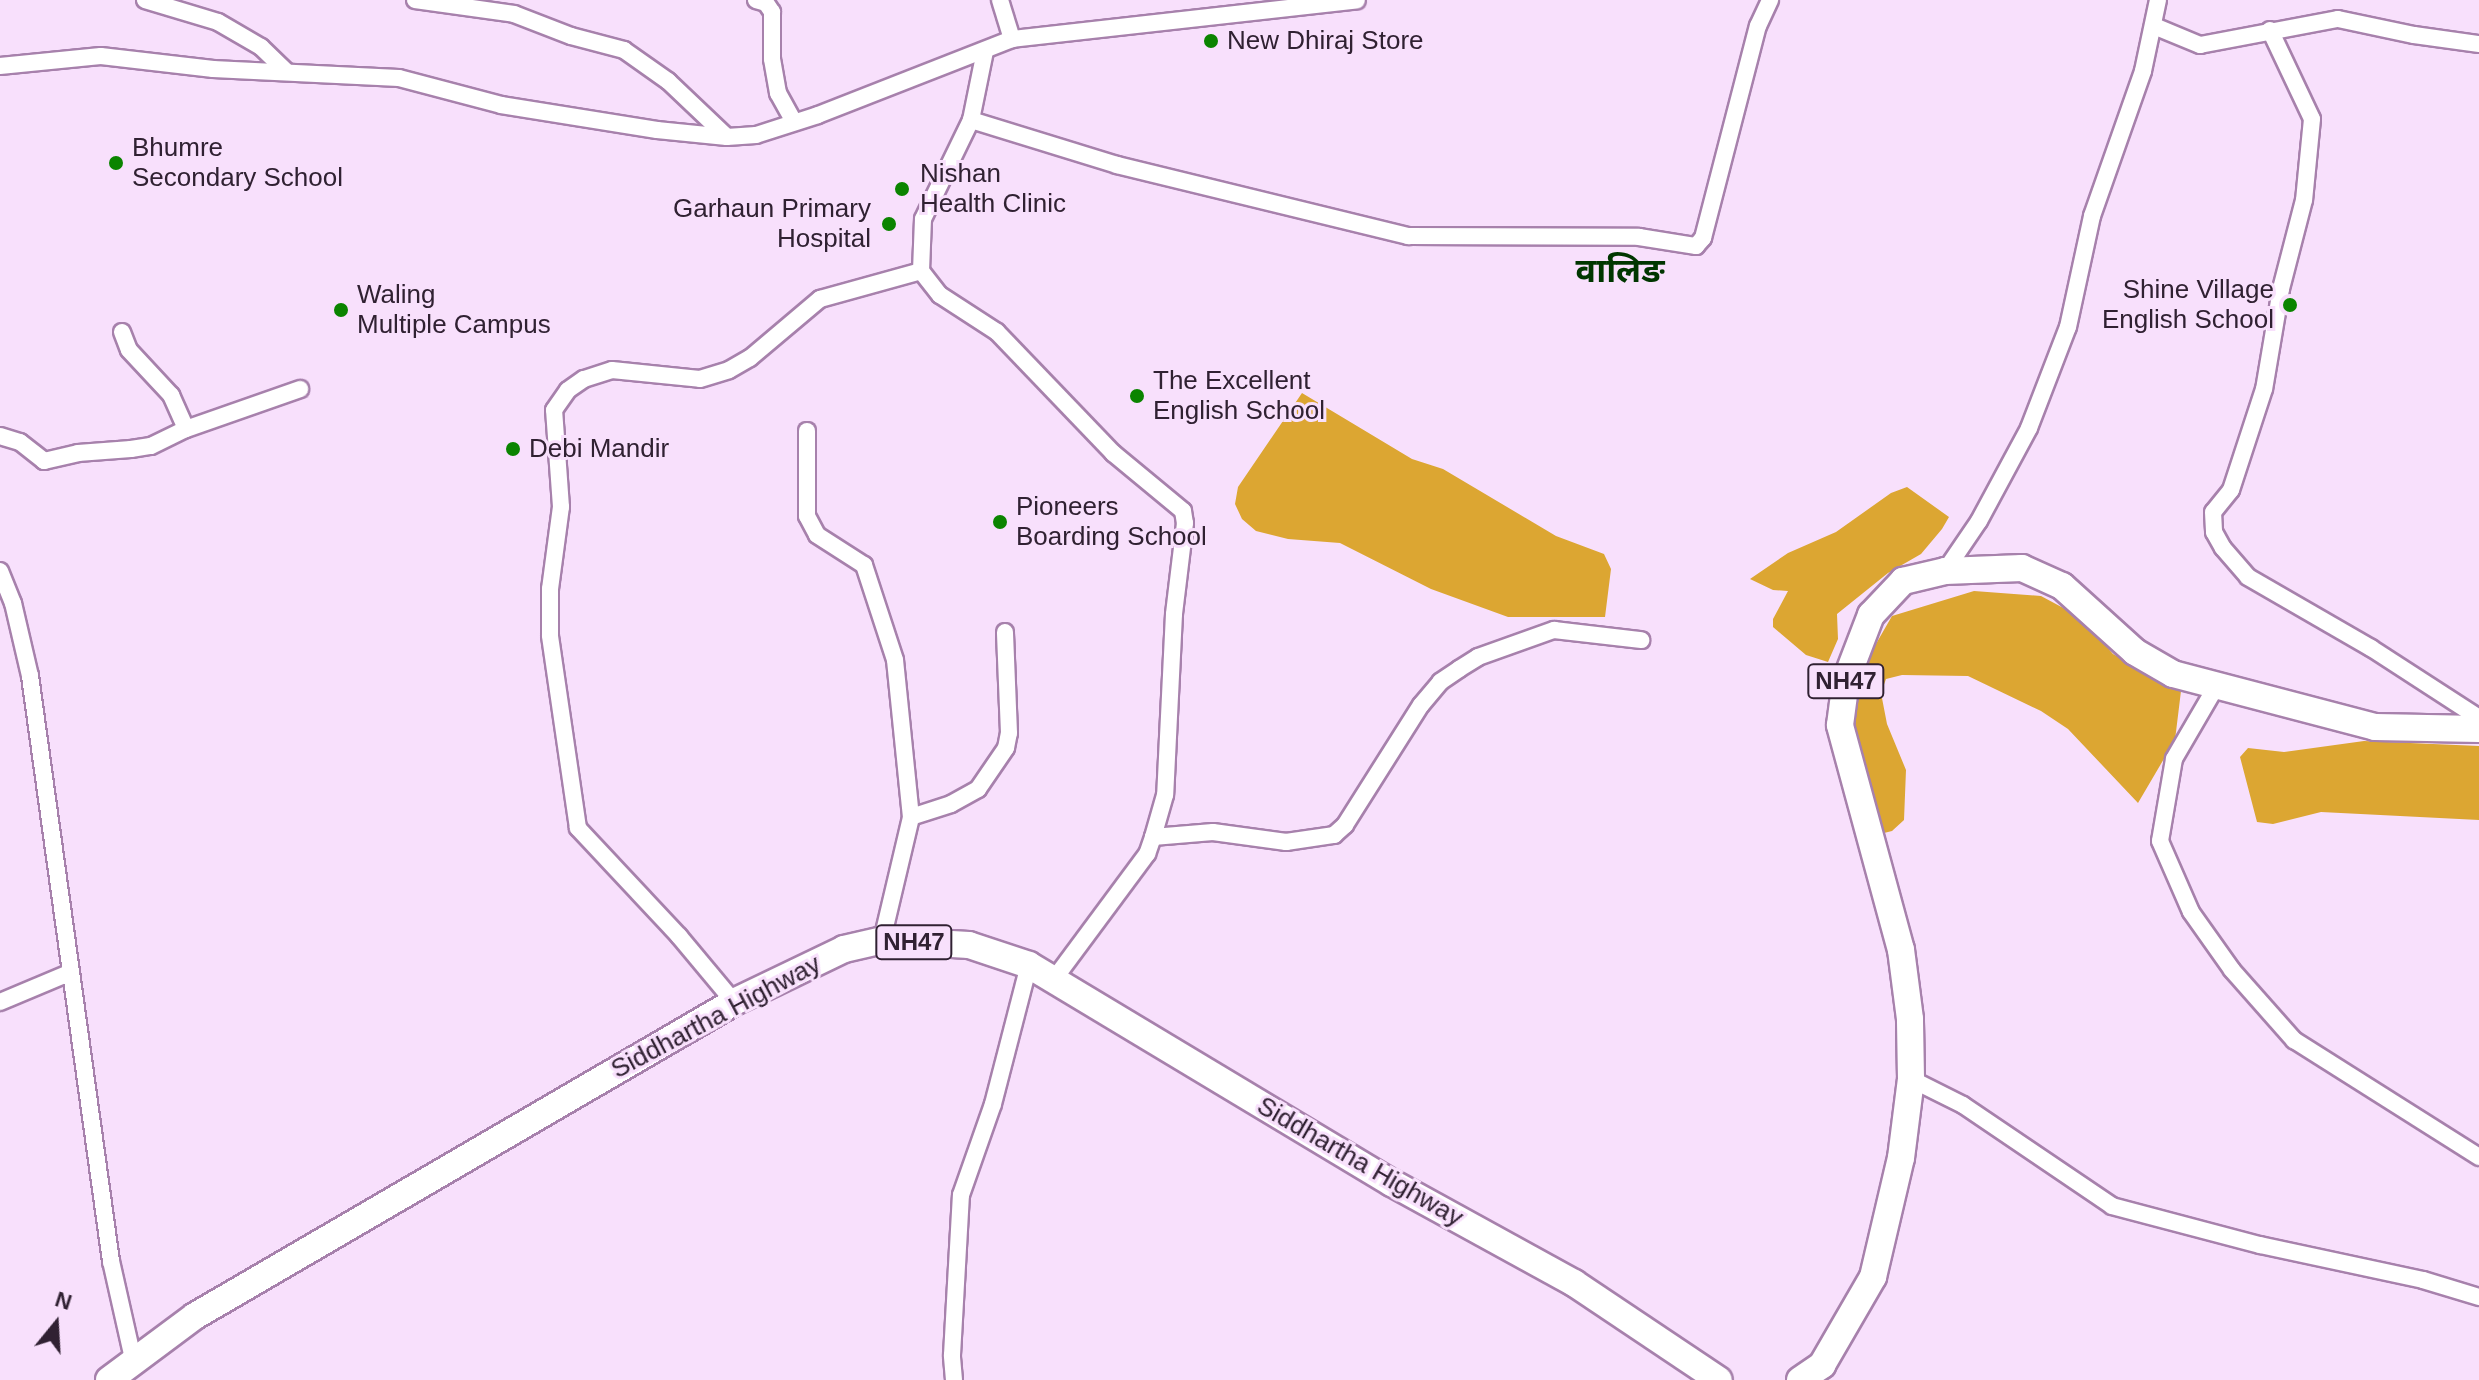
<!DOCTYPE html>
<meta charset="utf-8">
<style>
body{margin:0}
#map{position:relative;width:2479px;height:1380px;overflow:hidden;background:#f8e0fc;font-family:Arial,"Noto Sans Devanagari",sans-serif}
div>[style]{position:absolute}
.forest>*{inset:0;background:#dca632}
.roads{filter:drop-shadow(2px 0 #a781ac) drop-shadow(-2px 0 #a781ac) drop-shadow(0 2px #a781ac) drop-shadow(0 -2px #a781ac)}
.minor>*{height:16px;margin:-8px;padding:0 8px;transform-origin:8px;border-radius:8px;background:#fff}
.trunk>*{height:26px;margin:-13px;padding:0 13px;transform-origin:13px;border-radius:13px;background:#fff}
.dots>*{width:22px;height:22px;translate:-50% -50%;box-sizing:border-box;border:4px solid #f8e0fc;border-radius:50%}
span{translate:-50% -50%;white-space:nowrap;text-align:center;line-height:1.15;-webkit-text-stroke:6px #f8e0fc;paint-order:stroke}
.shield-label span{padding:2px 6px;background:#f8e0fc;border:2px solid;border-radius:6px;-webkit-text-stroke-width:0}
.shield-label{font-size:24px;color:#302132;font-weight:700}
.poi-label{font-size:26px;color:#302132}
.left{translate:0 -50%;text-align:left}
.right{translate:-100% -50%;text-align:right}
.street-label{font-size:26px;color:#302132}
.district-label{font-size:34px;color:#003600;font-weight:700}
.north{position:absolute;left:16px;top:1284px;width:80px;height:80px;-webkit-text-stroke:6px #f8e0fc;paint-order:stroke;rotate:18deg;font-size:22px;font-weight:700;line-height:32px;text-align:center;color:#302132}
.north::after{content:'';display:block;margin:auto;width:28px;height:36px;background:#302132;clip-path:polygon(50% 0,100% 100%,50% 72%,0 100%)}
</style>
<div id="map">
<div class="forest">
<i style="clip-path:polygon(1302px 393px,1412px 459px,1443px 469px,1556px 536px,1604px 554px,1611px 569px,1605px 617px,1508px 617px,1431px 589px,1340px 543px,1288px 539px,1256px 531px,1242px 519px,1235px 504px,1238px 487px)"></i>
<i style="clip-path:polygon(1907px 487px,1949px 517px,1942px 529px,1921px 554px,1888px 573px,1837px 614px,1838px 639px,1828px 662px,1806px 655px,1773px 627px,1773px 619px,1788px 591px,1773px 590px,1750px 579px,1788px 553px,1836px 532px,1891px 493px)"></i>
<i style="clip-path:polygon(1974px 591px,2041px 596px,2082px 618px,2113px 654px,2181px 691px,2175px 740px,2138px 803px,2068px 729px,2041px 711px,1968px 676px,1902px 675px,1886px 679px,1881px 693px,1887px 724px,1906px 770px,1904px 820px,1892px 831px,1876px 835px,1849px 705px,1850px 689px,1892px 616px)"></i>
<i style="clip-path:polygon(2364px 741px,2479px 746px,2479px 820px,2321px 812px,2273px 824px,2257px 822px,2240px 757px,2248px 748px,2284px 752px)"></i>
</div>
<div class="roads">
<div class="minor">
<i style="left:145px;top:0;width:76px;rotate:16.8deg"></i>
<i style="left:218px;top:22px;width:50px;rotate:30.2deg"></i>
<i style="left:261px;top:47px;width:36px;rotate:44deg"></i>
<i style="left:415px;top:0;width:100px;rotate:8deg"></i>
<i style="left:514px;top:14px;width:61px;rotate:21.1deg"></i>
<i style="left:571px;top:36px;width:55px;rotate:14.8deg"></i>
<i style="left:624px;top:50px;width:54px;rotate:35.2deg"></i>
<i style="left:668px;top:81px;width:81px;rotate:43.5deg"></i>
<i style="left:756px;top:0;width:10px;rotate:17deg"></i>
<i style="left:766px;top:3px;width:11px;rotate:56deg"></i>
<i style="left:772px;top:12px;width:47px;rotate:90deg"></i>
<i style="left:772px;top:59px;width:35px;rotate:80deg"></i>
<i style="left:778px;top:93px;width:33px;rotate:61deg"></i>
<i style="left:1000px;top:0;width:41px;rotate:72.9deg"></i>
<i style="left:2154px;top:26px;width:50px;rotate:22.4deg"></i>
<i style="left:2200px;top:45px;width:140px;rotate:-10.7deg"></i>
<i style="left:2338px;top:19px;width:78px;rotate:11.9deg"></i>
<i style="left:2414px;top:35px;width:66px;rotate:7.9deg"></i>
<i style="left:2270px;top:30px;width:98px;rotate:64.7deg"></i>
<i style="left:2312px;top:119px;width:81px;rotate:95.6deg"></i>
<i style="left:2304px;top:200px;width:92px;rotate:104.5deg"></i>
<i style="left:2281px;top:289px;width:101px;rotate:99.6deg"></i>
<i style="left:2264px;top:389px;width:106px;rotate:108.1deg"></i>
<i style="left:2231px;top:490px;width:28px;rotate:129deg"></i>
<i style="left:2213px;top:512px;width:20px;rotate:87deg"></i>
<i style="left:2214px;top:532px;width:18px;rotate:61deg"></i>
<i style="left:2223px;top:548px;width:38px;rotate:49deg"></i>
<i style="left:2248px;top:577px;width:142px;rotate:30deg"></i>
<i style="left:2371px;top:648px;width:129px;rotate:32.9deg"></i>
<i style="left:0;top:66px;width:101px;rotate:-5.7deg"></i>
<i style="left:101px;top:56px;width:113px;rotate:6.6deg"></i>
<i style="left:213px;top:69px;width:186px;rotate:2.8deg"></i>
<i style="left:399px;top:78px;width:106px;rotate:14.8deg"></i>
<i style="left:501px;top:105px;width:158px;rotate:9.1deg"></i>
<i style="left:657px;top:130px;width:70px;rotate:5.7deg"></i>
<i style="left:727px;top:137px;width:29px;rotate:-4deg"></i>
<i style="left:756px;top:135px;width:65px;rotate:-17.9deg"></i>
<i style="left:818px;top:115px;width:208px;rotate:-21.4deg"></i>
<i style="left:1012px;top:39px;width:347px;rotate:-6.4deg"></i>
<i style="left:971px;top:120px;width:153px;rotate:17.1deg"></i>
<i style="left:1117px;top:165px;width:300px;rotate:13.7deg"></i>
<i style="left:1408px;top:236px;width:231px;rotate:0.2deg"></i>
<i style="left:1639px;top:237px;width:58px;rotate:9deg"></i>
<i style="left:1696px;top:246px;width:11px;rotate:-49deg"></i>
<i style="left:1703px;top:238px;width:219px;rotate:-75.5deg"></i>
<i style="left:1758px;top:26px;width:29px;rotate:-65deg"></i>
<i style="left:921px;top:271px;width:31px;rotate:52deg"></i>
<i style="left:940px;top:295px;width:68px;rotate:33deg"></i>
<i style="left:997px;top:332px;width:168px;rotate:46.2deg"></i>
<i style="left:1113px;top:453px;width:91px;rotate:39.6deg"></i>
<i style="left:1183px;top:511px;width:12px;rotate:81deg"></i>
<i style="left:1185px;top:523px;width:92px;rotate:96.9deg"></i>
<i style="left:1174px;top:614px;width:181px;rotate:92.8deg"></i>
<i style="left:1165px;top:795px;width:44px;rotate:105.9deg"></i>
<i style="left:1153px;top:837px;width:18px;rotate:109deg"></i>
<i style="left:1147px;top:854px;width:156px;rotate:126.6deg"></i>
<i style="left:122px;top:332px;width:19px;rotate:69deg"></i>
<i style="left:129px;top:350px;width:62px;rotate:47deg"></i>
<i style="left:171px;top:395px;width:37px;rotate:66deg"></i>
<i style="left:807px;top:431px;width:85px;rotate:90deg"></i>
<i style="left:807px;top:516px;width:21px;rotate:62deg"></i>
<i style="left:817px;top:535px;width:56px;rotate:32.6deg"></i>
<i style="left:864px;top:565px;width:100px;rotate:71.9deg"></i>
<i style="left:895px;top:660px;width:158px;rotate:84.2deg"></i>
<i style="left:0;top:436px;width:21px;rotate:17deg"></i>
<i style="left:20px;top:442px;width:31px;rotate:38deg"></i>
<i style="left:44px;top:461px;width:35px;rotate:-13deg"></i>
<i style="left:78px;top:453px;width:53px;rotate:-4.3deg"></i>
<i style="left:131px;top:449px;width:20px;rotate:-9deg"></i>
<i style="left:151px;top:446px;width:39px;rotate:-26deg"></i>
<i style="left:186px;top:429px;width:121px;rotate:-19.3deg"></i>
<i style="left:0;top:571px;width:35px;rotate:68deg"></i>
<i style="left:13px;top:603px;width:75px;rotate:76.9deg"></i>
<i style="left:30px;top:676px;width:591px;rotate:82.12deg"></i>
<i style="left:111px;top:1261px;width:105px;rotate:77.3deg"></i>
<i style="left:1945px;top:571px;width:60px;rotate:-55.8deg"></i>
<i style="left:1979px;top:521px;width:106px;rotate:-61.7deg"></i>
<i style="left:2029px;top:428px;width:108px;rotate:-68.9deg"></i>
<i style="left:2068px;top:327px;width:114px;rotate:-77.8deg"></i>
<i style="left:2092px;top:216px;width:154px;rotate:-70.6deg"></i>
<i style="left:2143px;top:71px;width:73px;rotate:-78.1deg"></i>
<i style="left:2217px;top:685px;width:86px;rotate:120.2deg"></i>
<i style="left:2174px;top:759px;width:83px;rotate:99.7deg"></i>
<i style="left:2160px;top:841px;width:77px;rotate:66.4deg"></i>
<i style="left:2191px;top:912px;width:71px;rotate:54.7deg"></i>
<i style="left:2232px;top:970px;width:94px;rotate:48.5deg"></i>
<i style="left:2294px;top:1040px;width:219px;rotate:32.3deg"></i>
<i style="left:1153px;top:837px;width:60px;rotate:-4.8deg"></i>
<i style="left:1213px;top:832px;width:74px;rotate:7.8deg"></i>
<i style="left:1286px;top:842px;width:49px;rotate:-8.3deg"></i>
<i style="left:1334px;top:835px;width:15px;rotate:-42deg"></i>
<i style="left:1345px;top:825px;width:142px;rotate:-57.7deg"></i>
<i style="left:1421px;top:705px;width:30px;rotate:-50deg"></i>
<i style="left:1440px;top:682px;width:23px;rotate:-34deg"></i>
<i style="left:1459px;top:669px;width:22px;rotate:-32deg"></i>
<i style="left:1478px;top:657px;width:81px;rotate:-19.6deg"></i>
<i style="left:1554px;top:630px;width:88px;rotate:6.6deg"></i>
<i style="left:882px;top:940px;width:126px;rotate:-76.7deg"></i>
<i style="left:911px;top:817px;width:42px;rotate:-18deg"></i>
<i style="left:951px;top:804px;width:31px;rotate:-29deg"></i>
<i style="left:978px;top:789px;width:50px;rotate:-55.7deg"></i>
<i style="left:1006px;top:748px;width:15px;rotate:-79deg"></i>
<i style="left:1009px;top:733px;width:101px;rotate:-92.3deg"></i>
<i style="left:0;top:1002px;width:75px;rotate:-22.8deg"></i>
<i style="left:734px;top:1002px;width:86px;rotate:-129.8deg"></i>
<i style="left:679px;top:936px;width:148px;rotate:-133.1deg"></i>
<i style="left:578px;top:828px;width:195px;rotate:-98.3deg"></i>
<i style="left:550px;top:635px;width:46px;rotate:-90deg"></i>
<i style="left:550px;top:589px;width:83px;rotate:-82.4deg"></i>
<i style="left:561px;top:507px;width:97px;rotate:-94.1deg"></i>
<i style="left:554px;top:410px;width:24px;rotate:-55deg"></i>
<i style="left:568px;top:390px;width:19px;rotate:-35deg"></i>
<i style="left:584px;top:379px;width:29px;rotate:-18deg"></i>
<i style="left:612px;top:370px;width:88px;rotate:5.8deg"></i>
<i style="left:700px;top:379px;width:30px;rotate:-17deg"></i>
<i style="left:729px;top:370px;width:24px;rotate:-30deg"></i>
<i style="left:750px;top:358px;width:92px;rotate:-40.1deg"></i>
<i style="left:820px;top:299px;width:105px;rotate:-15.5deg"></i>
<i style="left:921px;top:271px;width:52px;rotate:-87.8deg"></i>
<i style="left:923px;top:219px;width:110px;rotate:-64.1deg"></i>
<i style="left:971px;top:120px;width:70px;rotate:-78.5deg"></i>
<i style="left:1911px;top:1079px;width:58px;rotate:26.6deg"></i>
<i style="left:1963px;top:1105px;width:180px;rotate:34.1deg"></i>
<i style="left:2112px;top:1206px;width:153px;rotate:14.8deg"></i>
<i style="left:2260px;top:1245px;width:167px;rotate:12.1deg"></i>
<i style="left:2423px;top:1280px;width:59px;rotate:16.9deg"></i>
<i style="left:954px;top:1380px;width:25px;rotate:-95deg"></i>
<i style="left:952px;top:1355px;width:160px;rotate:-86.8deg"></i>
<i style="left:961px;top:1195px;width:96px;rotate:-70.6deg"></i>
<i style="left:993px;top:1104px;width:144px;rotate:-75.5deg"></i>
</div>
<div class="trunk">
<i style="left:109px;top:1380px;width:107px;rotate:-36.7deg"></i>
<i style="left:195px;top:1316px;width:624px;rotate:-30.22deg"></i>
<i style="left:734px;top:1002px;width:122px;rotate:-25.7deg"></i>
<i style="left:844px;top:949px;width:39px;rotate:-13deg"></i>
<i style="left:882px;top:940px;width:87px;rotate:3.3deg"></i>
<i style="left:969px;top:945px;width:63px;rotate:18.4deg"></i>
<i style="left:1029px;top:965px;width:423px;rotate:31deg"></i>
<i style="left:1392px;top:1183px;width:208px;rotate:28.8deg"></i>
<i style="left:1574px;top:1283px;width:174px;rotate:33.8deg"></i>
<i style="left:1800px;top:1380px;width:27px;rotate:-34deg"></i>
<i style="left:1822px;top:1365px;width:102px;rotate:-59.9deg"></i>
<i style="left:1873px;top:1277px;width:122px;rotate:-76.8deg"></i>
<i style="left:1901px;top:1158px;width:80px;rotate:-82.8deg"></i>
<i style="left:1911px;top:1079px;width:60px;rotate:-91deg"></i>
<i style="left:1910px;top:1019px;width:70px;rotate:-97.4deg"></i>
<i style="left:1901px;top:950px;width:233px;rotate:-105.2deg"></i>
<i style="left:1840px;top:725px;width:45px;rotate:-82.4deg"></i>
<i style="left:1846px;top:680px;width:70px;rotate:-69deg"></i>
<i style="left:1871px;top:615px;width:47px;rotate:-46.7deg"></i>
<i style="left:1903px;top:581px;width:43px;rotate:-13.4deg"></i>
<i style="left:1945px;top:571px;width:77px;rotate:-2.2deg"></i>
<i style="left:2022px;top:568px;width:44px;rotate:24.2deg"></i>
<i style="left:2062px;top:586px;width:98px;rotate:42.1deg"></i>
<i style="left:2135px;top:652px;width:44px;rotate:30.1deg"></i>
<i style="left:2173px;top:674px;width:209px;rotate:14.7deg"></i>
<i style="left:2375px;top:727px;width:104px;rotate:1.1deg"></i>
</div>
</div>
<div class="dots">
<i style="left:1211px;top:41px;background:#0b8400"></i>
<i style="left:116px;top:163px;background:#0b8400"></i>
<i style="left:902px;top:189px;background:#0b8400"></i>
<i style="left:889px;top:224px;background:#0b8400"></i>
<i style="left:2290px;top:305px;background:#0b8400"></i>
<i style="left:341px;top:310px;background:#0b8400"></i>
<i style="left:1137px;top:396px;background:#0b8400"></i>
<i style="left:513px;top:449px;background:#0b8400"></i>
<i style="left:1000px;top:522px;background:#0b8400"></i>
</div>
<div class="shield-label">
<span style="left:1846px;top:681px">NH47</span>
<span style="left:914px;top:942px">NH47</span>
</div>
<div class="poi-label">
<span class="left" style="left:1227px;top:41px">New Dhiraj Store</span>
<span class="left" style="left:132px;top:163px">Bhumre<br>Secondary School</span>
<span class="left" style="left:920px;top:189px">Nishan<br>Health Clinic</span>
<span class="right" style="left:871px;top:224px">Garhaun Primary<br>Hospital</span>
<span class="right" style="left:2274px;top:305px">Shine Village<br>English School</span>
<span class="left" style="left:357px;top:310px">Waling<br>Multiple Campus</span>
<span class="left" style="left:1153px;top:396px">The Excellent<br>English School</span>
<span class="left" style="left:529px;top:449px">Debi Mandir</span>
<span class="left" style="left:1016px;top:522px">Pioneers<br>Boarding School</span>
</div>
<div class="street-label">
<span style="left:716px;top:1017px;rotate:-28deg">Siddhartha Highway</span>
<span style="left:1360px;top:1162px;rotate:30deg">Siddhartha Highway</span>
</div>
<div class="district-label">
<span style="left:1620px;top:271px">वालिङ</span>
</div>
<div class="north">N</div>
</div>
